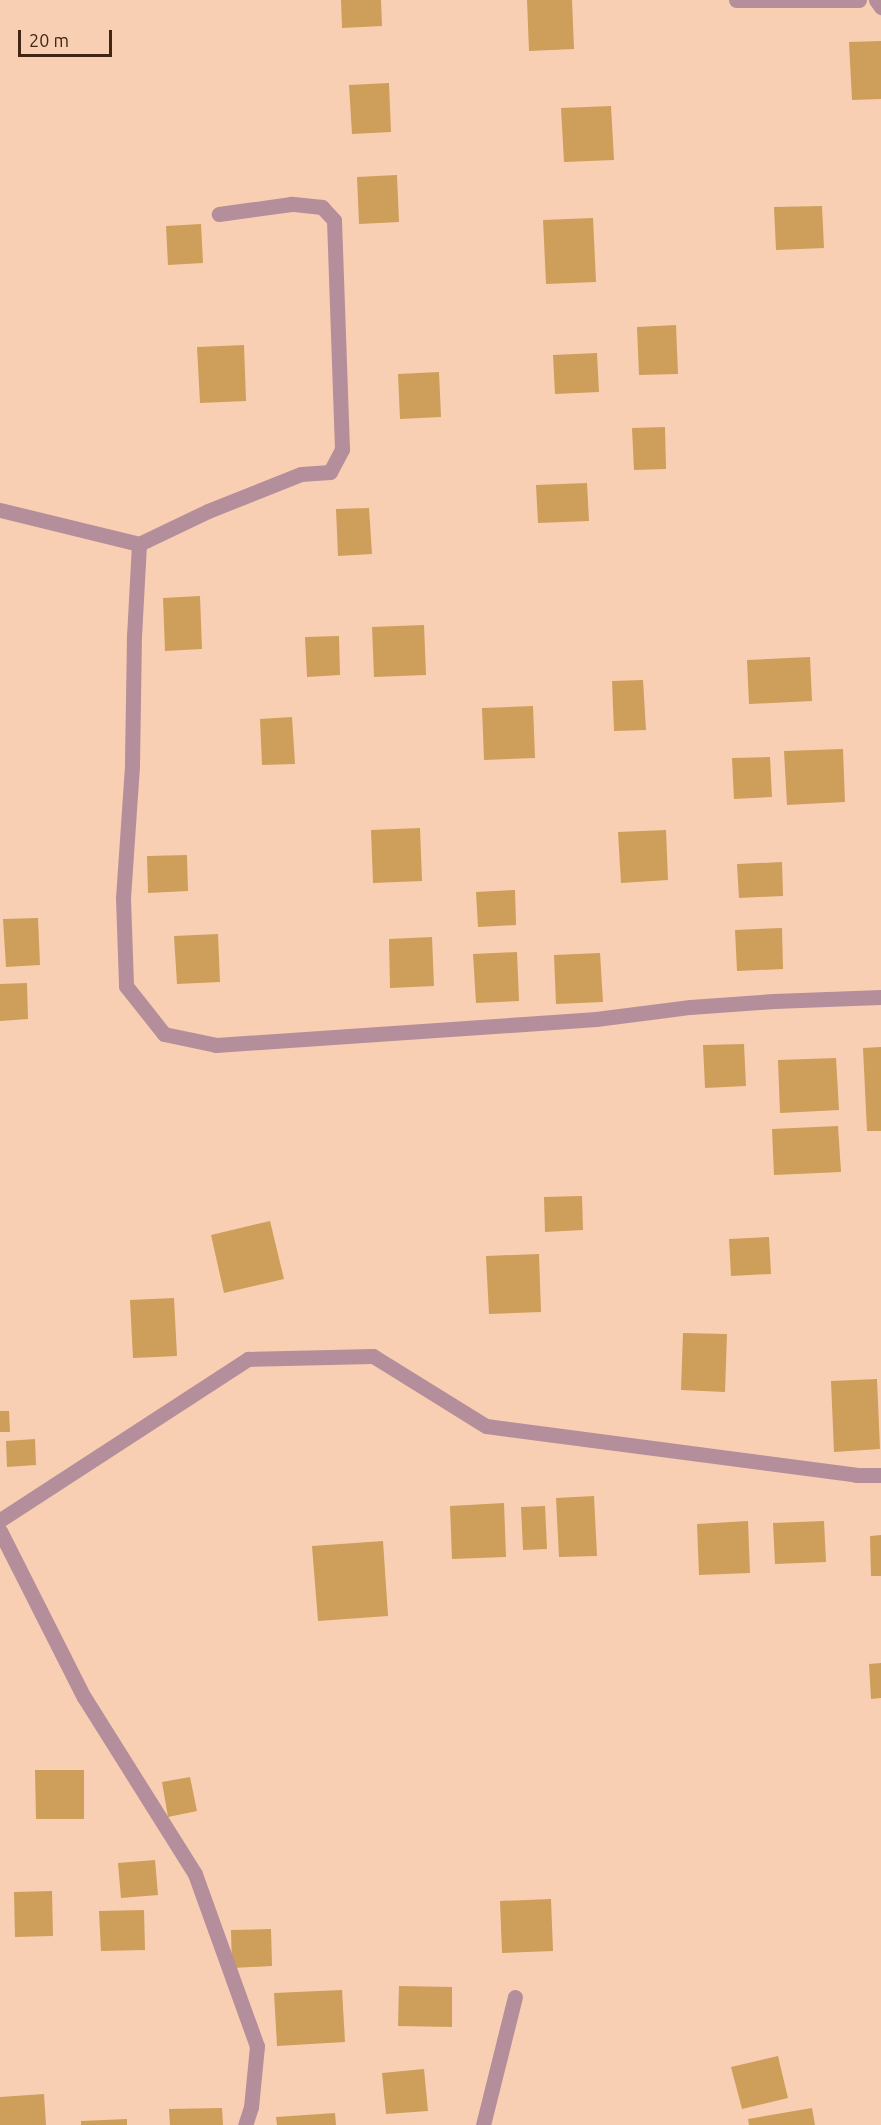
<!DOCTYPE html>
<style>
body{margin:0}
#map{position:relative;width:881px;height:2125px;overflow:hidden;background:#f9cfb3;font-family:Ubuntu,sans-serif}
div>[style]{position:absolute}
.building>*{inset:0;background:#cd9f5b}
.minor>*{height:15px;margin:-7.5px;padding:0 7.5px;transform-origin:7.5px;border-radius:7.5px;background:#b58e9c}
span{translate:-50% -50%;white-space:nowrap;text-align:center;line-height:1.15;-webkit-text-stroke:5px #f9cfb3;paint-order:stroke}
.scale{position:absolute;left:18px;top:30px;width:94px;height:27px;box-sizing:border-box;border:3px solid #412713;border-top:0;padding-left:8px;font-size:18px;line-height:21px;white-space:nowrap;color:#412713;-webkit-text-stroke:4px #f9cfb3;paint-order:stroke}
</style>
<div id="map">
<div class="building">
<i style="clip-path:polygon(341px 0,381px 0,382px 26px,342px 28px)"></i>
<i style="clip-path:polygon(527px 0,572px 0,574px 49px,529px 51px)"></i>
<i style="clip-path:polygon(881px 41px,881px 99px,852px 100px,849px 42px)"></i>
<i style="clip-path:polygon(389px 83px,391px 132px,352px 134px,349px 85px)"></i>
<i style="clip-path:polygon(611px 106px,614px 160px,564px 162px,561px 108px)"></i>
<i style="clip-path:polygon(397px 175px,399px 222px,359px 224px,357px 177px)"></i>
<i style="clip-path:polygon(822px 206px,824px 248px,776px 250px,774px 207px)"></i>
<i style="clip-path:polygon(593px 218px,596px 282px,546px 284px,543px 220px)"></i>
<i style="clip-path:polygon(201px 224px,203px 263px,168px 265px,166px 226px)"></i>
<i style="clip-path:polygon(676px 325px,678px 374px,639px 375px,637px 327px)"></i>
<i style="clip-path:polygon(244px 345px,246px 401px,200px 403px,197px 347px)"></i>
<i style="clip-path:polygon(597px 353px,599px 392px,555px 394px,553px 355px)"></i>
<i style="clip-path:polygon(439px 372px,441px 417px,400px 419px,398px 374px)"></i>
<i style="clip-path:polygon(665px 427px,666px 469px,634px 470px,632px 428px)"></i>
<i style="clip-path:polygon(587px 483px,589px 521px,538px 523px,536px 485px)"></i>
<i style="clip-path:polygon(369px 508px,372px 554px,338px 556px,336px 509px)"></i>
<i style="clip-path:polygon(200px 596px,202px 649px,165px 651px,163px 598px)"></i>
<i style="clip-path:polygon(424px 625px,426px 675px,374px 677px,372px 627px)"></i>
<i style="clip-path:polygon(339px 636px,340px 675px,307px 677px,305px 637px)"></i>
<i style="clip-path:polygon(810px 657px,812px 701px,749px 704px,747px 660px)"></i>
<i style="clip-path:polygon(643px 680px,646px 730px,614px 731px,612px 681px)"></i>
<i style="clip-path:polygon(533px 706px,535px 758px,484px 760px,482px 708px)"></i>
<i style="clip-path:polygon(292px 717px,295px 764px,262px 765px,260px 719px)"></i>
<i style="clip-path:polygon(843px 749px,845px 802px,787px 805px,784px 751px)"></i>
<i style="clip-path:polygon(770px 757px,772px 797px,734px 799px,732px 758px)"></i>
<i style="clip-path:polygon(420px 828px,422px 881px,373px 883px,371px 830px)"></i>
<i style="clip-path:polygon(666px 830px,668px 880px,621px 883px,618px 832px)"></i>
<i style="clip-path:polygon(187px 855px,188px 891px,148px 893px,147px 856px)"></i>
<i style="clip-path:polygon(782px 862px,783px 896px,739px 898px,737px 864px)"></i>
<i style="clip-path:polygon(515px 890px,516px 925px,478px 927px,476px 892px)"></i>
<i style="clip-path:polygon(38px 918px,40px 965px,6px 967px,3px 919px)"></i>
<i style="clip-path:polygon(782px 928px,783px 969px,737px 971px,735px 930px)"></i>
<i style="clip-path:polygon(218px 934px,220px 982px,177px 984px,174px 936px)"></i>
<i style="clip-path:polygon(432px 937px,434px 986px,390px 988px,389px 939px)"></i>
<i style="clip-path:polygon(517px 952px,519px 1001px,476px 1003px,473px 954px)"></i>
<i style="clip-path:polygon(600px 953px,603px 1002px,556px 1004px,554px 955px)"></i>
<i style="clip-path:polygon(27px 983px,28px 1019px,0 1021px,0 984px)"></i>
<i style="clip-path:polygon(744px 1044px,746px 1086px,705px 1088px,703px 1045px)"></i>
<i style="clip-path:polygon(881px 1047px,881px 1131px,867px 1131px,863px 1048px)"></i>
<i style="clip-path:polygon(836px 1058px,839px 1110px,780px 1113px,778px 1060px)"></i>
<i style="clip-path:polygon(838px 1126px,841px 1172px,774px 1175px,772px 1129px)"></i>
<i style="clip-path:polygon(582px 1196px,583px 1230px,545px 1232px,544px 1197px)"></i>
<i style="clip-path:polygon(270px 1221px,284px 1279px,224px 1293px,211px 1235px)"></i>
<i style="clip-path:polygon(769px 1237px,771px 1274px,731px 1276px,729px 1239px)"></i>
<i style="clip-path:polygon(539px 1254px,541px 1312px,489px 1314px,486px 1256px)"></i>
<i style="clip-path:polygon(174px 1298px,177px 1356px,133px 1358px,130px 1300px)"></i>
<i style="clip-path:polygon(683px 1333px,727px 1334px,725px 1392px,681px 1390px)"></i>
<i style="clip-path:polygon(877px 1379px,880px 1449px,834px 1452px,831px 1381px)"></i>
<i style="clip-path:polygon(0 1411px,9px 1411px,10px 1432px,0 1432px)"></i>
<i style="clip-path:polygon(35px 1439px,36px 1465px,7px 1467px,6px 1441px)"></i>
<i style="clip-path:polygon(594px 1496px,597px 1556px,559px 1557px,556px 1498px)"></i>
<i style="clip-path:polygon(504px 1503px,506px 1557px,452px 1559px,450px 1506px)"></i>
<i style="clip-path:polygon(545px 1506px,547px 1549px,523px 1550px,521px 1507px)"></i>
<i style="clip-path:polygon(748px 1521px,750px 1573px,699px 1575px,697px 1524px)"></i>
<i style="clip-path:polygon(824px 1521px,826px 1562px,775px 1564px,773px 1523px)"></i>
<i style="clip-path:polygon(881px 1535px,881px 1576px,871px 1576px,870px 1536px)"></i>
<i style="clip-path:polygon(383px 1541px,388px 1616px,318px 1621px,312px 1546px)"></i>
<i style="clip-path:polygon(881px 1663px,881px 1698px,871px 1699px,869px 1664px)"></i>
<i style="clip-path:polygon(35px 1770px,84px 1770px,84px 1819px,36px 1819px)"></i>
<i style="clip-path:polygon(190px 1777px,197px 1811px,168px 1817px,162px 1782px)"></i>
<i style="clip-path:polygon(155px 1860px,158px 1895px,121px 1898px,118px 1863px)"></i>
<i style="clip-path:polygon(52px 1891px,53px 1936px,15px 1937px,14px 1892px)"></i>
<i style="clip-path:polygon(551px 1899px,553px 1951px,502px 1953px,500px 1901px)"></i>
<i style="clip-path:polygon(144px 1910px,145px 1950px,101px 1951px,99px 1911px)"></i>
<i style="clip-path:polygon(271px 1929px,272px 1966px,232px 1968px,231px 1930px)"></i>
<i style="clip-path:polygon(399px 1986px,452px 1987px,452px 2027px,398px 2026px)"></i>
<i style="clip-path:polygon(342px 1990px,345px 2042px,277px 2046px,274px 1993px)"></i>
<i style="clip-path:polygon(778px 2056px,788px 2098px,742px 2109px,731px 2067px)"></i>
<i style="clip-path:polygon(424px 2069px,428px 2111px,386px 2114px,382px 2073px)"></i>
<i style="clip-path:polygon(44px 2094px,46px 2125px,0 2125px,0 2097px)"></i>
<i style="clip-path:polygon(222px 2108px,223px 2125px,170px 2125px,169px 2109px)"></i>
<i style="clip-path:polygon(812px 2108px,815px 2125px,749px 2125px,748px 2119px)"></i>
<i style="clip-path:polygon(335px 2113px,336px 2125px,277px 2125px,276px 2117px)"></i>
<i style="clip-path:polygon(127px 2119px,127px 2125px,81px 2125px,81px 2121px)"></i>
</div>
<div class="minor">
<i style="left:736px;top:0;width:123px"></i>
<i style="left:876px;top:0;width:9px;rotate:54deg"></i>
<i style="left:0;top:510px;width:143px;rotate:13.7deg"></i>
<i style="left:139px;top:544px;width:91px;rotate:93.1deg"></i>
<i style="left:134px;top:635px;width:131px;rotate:90.9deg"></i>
<i style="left:132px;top:766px;width:132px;rotate:93.9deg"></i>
<i style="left:123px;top:898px;width:88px;rotate:88deg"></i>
<i style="left:126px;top:986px;width:61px;rotate:51.6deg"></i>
<i style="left:164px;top:1034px;width:53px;rotate:11.9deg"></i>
<i style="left:216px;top:1045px;width:381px;rotate:-3.9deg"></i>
<i style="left:596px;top:1019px;width:95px;rotate:-7.3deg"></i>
<i style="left:690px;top:1007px;width:84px;rotate:-4.1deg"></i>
<i style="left:774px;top:1001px;width:107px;rotate:-2.1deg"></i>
<i style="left:139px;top:544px;width:76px;rotate:-25.6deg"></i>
<i style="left:208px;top:511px;width:100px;rotate:-21.7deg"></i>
<i style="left:301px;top:474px;width:29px;rotate:-4deg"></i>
<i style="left:330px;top:472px;width:26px;rotate:-62deg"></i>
<i style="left:342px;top:449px;width:229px;rotate:-92deg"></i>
<i style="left:334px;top:220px;width:18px;rotate:-133deg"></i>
<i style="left:322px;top:207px;width:31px;rotate:-174deg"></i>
<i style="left:291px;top:204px;width:73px;rotate:172.1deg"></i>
<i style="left:0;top:1520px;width:296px;rotate:-33deg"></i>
<i style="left:248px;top:1359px;width:125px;rotate:-1.4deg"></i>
<i style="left:373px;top:1356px;width:133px;rotate:31.8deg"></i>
<i style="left:486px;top:1426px;width:373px;rotate:7.5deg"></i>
<i style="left:856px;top:1475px;width:25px"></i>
<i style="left:0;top:1531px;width:186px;rotate:63.2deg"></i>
<i style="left:84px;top:1697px;width:209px;rotate:57.9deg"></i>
<i style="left:195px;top:1874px;width:183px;rotate:70.2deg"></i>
<i style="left:257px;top:2046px;width:61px;rotate:95.6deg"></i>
<i style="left:251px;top:2107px;width:19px;rotate:108deg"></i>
<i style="left:483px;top:2125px;width:132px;rotate:-76deg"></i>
</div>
<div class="scale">20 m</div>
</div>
